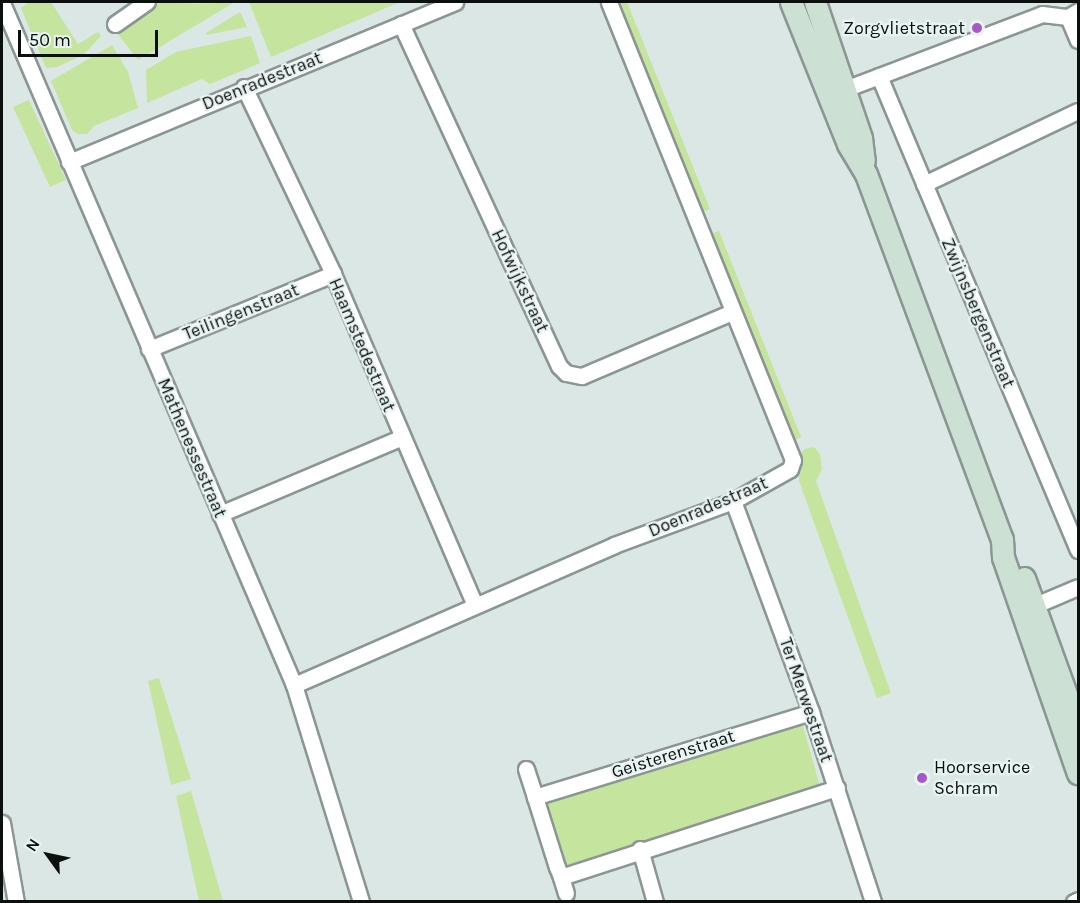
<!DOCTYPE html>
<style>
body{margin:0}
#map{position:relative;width:1080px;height:903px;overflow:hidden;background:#dbe7e4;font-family:Karla,sans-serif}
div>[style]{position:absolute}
.green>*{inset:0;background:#c5e49e}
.roads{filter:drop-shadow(2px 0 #8b9694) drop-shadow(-2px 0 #8b9694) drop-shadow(0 2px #8b9694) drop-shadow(0 -2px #8b9694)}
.street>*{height:15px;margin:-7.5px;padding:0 7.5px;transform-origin:7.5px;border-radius:7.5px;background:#fff}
.secondary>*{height:21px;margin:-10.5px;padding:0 10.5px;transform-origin:10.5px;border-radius:10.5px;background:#cce1d4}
.dots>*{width:16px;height:16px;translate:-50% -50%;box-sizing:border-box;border:3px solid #e8f4f2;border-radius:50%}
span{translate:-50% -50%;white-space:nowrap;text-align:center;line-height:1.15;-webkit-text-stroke:4.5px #e8f4f2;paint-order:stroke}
.poi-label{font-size:18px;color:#0b0f0e}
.right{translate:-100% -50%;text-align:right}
.left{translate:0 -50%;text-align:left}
.street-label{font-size:18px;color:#0b0f0e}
.frame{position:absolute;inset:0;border:3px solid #0b0f0e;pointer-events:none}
.north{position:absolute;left:18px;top:825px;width:60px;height:60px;-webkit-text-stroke:4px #e8f4f2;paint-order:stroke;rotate:303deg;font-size:16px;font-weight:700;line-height:24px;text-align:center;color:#0b0f0e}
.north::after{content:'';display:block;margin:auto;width:21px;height:27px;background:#0b0f0e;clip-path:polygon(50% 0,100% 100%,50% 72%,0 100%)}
.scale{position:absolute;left:18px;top:30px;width:140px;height:27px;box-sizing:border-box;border:3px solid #0b0f0e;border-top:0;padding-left:8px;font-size:18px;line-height:21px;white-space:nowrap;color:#0b0f0e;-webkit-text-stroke:4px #e8f4f2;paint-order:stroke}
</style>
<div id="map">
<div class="green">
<i style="clip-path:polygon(29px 2px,51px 2px,78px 44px,98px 32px,101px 36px,83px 55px,57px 67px,46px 68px,21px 8px)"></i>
<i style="clip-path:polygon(153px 2px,198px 4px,235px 2px,138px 60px,117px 33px,131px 24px,128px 19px)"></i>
<i style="clip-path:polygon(249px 2px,400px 2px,271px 57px)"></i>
<i style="clip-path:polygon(615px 2px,627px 2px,710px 209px,700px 213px)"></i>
<i style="clip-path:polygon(240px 12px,247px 27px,206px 35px,206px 33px)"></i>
<i style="clip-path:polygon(251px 36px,260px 63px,210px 84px,202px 79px,147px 103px,146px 70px,176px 52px)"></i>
<i style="clip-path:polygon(112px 45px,128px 72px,138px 108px,94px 126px,87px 134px,78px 134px,72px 130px,51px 81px)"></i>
<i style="clip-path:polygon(29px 100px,66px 180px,50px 187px,13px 107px)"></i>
<i style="clip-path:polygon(719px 231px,801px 437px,791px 442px,708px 235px)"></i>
<i style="clip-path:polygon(814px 447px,820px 454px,822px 469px,816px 481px,891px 693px,877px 698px,799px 481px,799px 457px,804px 449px)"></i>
<i style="clip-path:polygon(159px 678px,191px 779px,171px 785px,148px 681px)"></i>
<i style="clip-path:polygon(802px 722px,820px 787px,565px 869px,544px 802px)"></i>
<i style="clip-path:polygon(191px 791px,223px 901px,199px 901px,176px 796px)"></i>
</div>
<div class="roads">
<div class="street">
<i style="left:2px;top:3px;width:742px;rotate:66.82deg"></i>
<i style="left:294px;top:685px;width:227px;rotate:72.8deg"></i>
<i style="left:1068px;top:17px;width:25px;rotate:67deg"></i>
<i style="left:115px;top:24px;width:39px;rotate:-35deg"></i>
<i style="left:401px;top:24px;width:377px;rotate:65.2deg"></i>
<i style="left:559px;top:366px;width:10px;rotate:45deg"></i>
<i style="left:566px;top:373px;width:16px;rotate:11deg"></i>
<i style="left:582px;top:376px;width:163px;rotate:-23.1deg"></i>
<i style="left:879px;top:76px;width:514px;rotate:67.23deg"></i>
<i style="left:244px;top:87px;width:207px;rotate:64.5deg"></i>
<i style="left:333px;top:274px;width:360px;rotate:66.8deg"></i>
<i style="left:837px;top:92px;width:219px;rotate:-20.8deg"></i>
<i style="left:1042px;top:14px;width:26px;rotate:7deg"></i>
<i style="left:1068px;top:17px;width:12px;rotate:-31deg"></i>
<i style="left:69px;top:162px;width:418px;rotate:-22.5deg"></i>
<i style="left:924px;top:184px;width:170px;rotate:-25.4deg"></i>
<i style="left:149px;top:349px;width:199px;rotate:-22.2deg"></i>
<i style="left:733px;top:501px;width:225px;rotate:69.7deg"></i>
<i style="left:811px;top:712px;width:200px;rotate:71.9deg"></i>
<i style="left:220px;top:514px;width:198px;rotate:-22.9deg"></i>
<i style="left:1026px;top:609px;width:56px;rotate:-22.9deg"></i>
<i style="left:294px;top:685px;width:349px;rotate:-23.6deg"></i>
<i style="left:614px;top:545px;width:127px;rotate:-20.3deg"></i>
<i style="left:733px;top:501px;width:65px;rotate:-29.3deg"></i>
<i style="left:790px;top:469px;width:9px;rotate:-72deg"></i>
<i style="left:793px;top:460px;width:494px;rotate:-111.9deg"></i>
<i style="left:811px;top:712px;width:289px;rotate:162.9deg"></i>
<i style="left:535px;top:797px;width:73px;rotate:72.6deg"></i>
<i style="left:557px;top:867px;width:11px;rotate:68deg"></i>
<i style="left:561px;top:877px;width:290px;rotate:-17.9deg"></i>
<i style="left:526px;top:769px;width:29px;rotate:72deg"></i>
<i style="left:2px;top:823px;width:80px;rotate:80deg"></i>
<i style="left:640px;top:849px;width:55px;rotate:74.2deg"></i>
<i style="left:561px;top:877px;width:17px;rotate:73deg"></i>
<i style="left:1074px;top:902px;width:4px;rotate:-27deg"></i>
</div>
<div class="secondary">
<i style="left:791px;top:2px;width:153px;rotate:68.1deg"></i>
<i style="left:848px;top:144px;width:35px;rotate:59deg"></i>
<i style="left:866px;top:174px;width:390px;rotate:69.6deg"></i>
<i style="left:1002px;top:539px;width:18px;rotate:87deg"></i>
<i style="left:1003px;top:557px;width:229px;rotate:70.9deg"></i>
<i style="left:815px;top:2px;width:144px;rotate:71.3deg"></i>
<i style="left:861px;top:138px;width:23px;rotate:83deg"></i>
<i style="left:1024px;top:578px;width:158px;rotate:70.1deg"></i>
</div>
</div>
<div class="dots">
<i style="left:977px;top:28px;background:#a757c8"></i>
<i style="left:922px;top:778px;background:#a757c8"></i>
</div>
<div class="poi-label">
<span class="right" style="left:965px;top:28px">Zorgvlietstraat</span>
<span class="left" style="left:934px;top:778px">Hoorservice<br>Schram</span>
</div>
<div class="street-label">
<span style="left:262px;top:81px;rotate:-22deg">Doenradestraat</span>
<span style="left:520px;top:281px;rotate:65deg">Hofwijkstraat</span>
<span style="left:241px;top:312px;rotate:-22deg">Teilingenstraat</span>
<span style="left:978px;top:313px;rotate:67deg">Zwijnsbergenstraat</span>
<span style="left:362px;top:345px;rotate:67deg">Haamstedestraat</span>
<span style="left:192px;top:448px;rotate:67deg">Mathenessestraat</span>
<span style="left:708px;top:507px;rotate:-23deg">Doenradestraat</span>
<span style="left:806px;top:700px;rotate:71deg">Ter Merwestraat</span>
<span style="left:673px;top:754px;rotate:-17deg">Geisterenstraat</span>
</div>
<div class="frame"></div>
<div class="north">N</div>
<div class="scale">50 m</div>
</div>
